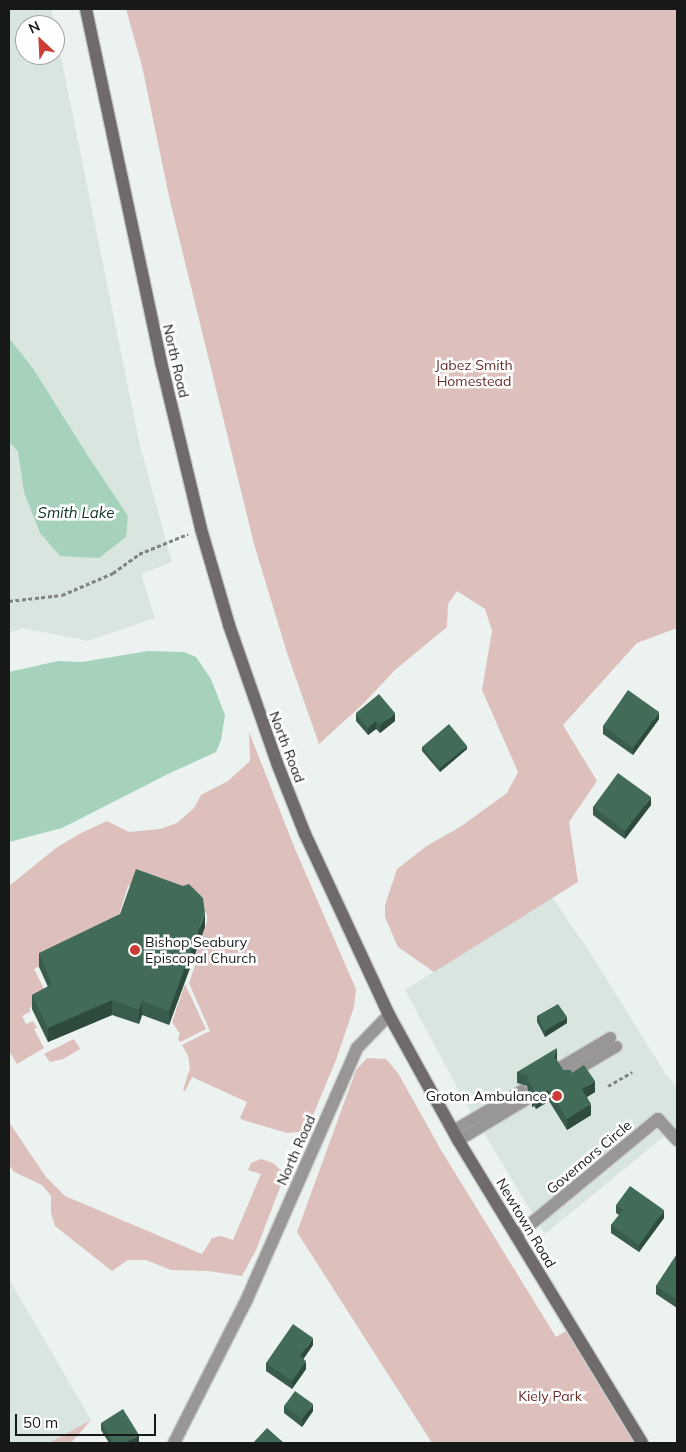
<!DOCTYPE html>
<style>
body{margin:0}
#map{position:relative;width:686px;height:1452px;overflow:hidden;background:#ecf2ef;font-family:Mulish,sans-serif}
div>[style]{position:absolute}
.built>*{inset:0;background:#d9e6df}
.green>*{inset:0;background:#ddc0bc}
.water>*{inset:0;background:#a6d2bc}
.path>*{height:3px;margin-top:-1.5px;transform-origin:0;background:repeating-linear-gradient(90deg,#808482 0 4px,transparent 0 6.5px)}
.roads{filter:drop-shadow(1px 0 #cacfcd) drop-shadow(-1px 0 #cacfcd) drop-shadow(0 1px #cacfcd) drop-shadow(0 -1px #cacfcd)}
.service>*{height:11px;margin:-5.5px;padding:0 5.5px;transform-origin:5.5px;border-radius:5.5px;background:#999696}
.minor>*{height:12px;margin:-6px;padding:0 6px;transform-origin:6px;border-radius:6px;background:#999696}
.secondary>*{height:12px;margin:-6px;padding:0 6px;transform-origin:6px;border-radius:6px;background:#6f6b6b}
.wall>*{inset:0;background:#395c4c}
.shaded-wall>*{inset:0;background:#2e4b3e}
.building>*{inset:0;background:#426b58}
.dots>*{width:14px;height:14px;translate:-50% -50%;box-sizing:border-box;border:2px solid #fff;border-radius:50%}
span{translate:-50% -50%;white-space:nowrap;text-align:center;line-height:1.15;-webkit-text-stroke:5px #fff;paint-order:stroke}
.street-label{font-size:14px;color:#171918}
.park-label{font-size:14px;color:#682d28}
.poi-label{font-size:14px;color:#171918}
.left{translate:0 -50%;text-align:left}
.right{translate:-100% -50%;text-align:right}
.water-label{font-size:15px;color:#0c3324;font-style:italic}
.frame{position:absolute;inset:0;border:10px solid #171918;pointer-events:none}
.north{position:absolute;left:15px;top:15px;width:50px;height:50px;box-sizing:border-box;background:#fff;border:1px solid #a2a3a3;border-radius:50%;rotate:335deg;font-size:14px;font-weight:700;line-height:20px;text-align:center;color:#171918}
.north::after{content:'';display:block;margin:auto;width:18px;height:22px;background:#ca3c35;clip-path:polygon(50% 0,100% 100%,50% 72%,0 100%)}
.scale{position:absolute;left:15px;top:1414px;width:141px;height:22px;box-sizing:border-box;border:2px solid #171918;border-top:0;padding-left:6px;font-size:15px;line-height:18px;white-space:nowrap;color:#171918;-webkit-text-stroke:4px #fff;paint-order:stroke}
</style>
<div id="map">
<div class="built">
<i style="clip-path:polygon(9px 9px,51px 9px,54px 25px,25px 25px,25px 55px,55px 55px,55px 28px,140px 446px,172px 562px,141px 574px,155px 618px,88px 641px,22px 628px,9px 634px)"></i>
<i style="clip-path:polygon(552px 897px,591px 954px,665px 1073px,677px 1086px,677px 1126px,545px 1234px,465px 1102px,405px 990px)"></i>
<i style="clip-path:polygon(9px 1279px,91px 1420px,49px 1443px,9px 1443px)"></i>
</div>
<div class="green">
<i style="clip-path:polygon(126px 9px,677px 9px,677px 628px,637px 643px,563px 725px,597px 781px,569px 822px,578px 882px,434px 972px,398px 947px,385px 917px,385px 905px,397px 869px,428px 845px,460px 827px,507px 793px,518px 772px,482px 690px,492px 631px,485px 609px,457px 591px,448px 604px,447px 627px,395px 670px,363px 704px,319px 744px,287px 653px,254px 544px,170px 201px,142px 66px)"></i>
<i style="clip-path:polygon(249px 732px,295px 849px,356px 989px,354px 1007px,336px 1060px,309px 1125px,299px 1132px,287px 1133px,243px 1120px,240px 1118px,247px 1102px,192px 1077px,185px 1091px,183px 1090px,190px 1068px,188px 1056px,182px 1045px,210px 1031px,189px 983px,198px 957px,195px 956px,207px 922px,207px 915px,203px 907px,132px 884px,128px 886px,115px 928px,34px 969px,48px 997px,30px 1008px,30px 1012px,22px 1016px,26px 1024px,33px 1021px,37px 1028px,34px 1029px,44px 1048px,17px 1064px,9px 1051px,9px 886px,56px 848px,79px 834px,107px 821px,129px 832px,160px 829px,177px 823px,194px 808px,201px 795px,228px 781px,250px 761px)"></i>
<i style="clip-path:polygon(185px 984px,206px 1029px,180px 1042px,178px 1039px,180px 1034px,172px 1022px)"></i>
<i style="clip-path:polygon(74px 1039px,80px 1049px,63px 1059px,50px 1062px,44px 1054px)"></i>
<i style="clip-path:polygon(367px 1058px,386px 1059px,398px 1073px,441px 1150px,556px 1337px,566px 1331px,637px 1443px,432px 1443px,297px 1232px,356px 1070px)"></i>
<i style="clip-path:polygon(9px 1122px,46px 1177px,65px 1196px,202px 1254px,212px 1238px,221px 1236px,233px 1240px,261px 1174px,248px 1170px,251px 1163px,261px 1159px,273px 1163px,285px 1174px,284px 1177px,256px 1250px,242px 1276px,208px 1271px,171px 1270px,146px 1260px,128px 1260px,112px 1271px,55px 1226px,51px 1213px,51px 1196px,42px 1185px,14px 1172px,9px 1165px)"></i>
<i style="clip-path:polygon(91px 1420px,71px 1443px,49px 1443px)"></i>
</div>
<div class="water">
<i style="clip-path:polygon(9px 338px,34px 370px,88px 456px,128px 516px,126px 537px,99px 558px,60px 556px,40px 533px,24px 492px,18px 451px,9px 442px)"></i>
<i style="clip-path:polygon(148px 651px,184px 652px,196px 657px,211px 679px,225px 715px,221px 740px,216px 752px,168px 774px,62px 828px,9px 842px,9px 672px,58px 661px,82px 662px)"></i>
</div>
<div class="path">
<i style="left:9px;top:601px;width:53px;rotate:-6.5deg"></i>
<i style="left:62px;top:595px;width:56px;rotate:-23.3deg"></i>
<i style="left:113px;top:573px;width:32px;rotate:-36deg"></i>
<i style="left:139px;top:554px;width:53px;rotate:-22.2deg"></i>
<i style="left:608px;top:1086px;width:28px;rotate:-30deg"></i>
</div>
<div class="roads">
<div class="service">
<i style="left:561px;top:1066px;width:57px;rotate:-30.6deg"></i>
<i style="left:567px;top:1075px;width:57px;rotate:-30.6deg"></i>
<i style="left:453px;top:1130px;width:79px;rotate:-30.5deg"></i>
<i style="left:458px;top:1140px;width:79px;rotate:-31.1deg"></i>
</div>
<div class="minor">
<i style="left:516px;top:1236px;width:184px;rotate:-39.5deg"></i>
<i style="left:658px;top:1119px;width:28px;rotate:48deg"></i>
<i style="left:174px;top:1443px;width:161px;rotate:-63.1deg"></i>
<i style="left:247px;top:1299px;width:274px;rotate:-66.3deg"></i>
<i style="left:357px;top:1048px;width:46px;rotate:-45.9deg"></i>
</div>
<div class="secondary">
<i style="left:86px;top:9px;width:361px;rotate:78deg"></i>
<i style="left:161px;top:362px;width:172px;rotate:76.5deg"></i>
<i style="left:201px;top:529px;width:100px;rotate:73.7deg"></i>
<i style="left:229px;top:625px;width:146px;rotate:70.8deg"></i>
<i style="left:277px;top:763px;width:76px;rotate:68.5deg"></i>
<i style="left:305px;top:834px;width:200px;rotate:65.1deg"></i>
<i style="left:389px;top:1015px;width:143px;rotate:61.1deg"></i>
<i style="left:458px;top:1140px;width:354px;rotate:58.7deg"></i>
</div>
</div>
<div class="wall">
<i style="clip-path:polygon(356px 713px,395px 721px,380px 733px,376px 729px,368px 735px,356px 721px)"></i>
<i style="clip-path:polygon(659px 719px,633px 755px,603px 734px,603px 726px)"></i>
<i style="clip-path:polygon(422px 747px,467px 749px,440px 772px,422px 751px)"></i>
<i style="clip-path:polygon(651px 805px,625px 839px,593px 815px,593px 807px)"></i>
<i style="clip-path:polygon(205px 927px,169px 1025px,142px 1015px,139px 1024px,112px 1015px,48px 1042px,32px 1009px,32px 995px,48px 987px,39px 967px,39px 953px)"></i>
<i style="clip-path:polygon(537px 1016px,567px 1023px,545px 1037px,537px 1022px)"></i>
<i style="clip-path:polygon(557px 1059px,557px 1060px,563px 1070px,572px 1073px,595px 1092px,587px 1097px,591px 1115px,567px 1130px,549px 1101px,536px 1109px,534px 1106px,532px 1107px,532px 1096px,528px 1092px,527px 1086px,517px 1083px,517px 1072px)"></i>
<i style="clip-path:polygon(616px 1205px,664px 1218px,639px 1252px,611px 1233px,611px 1225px,619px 1215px,616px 1213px)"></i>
<i style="clip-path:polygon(677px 1254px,677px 1308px,656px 1294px,656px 1286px)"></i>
<i style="clip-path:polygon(313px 1345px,303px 1359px,306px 1369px,292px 1389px,266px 1371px,266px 1363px)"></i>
<i style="clip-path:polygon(284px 1406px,313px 1411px,302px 1427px,284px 1413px)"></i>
<i style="clip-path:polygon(101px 1423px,139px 1443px,109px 1443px,101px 1430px)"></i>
</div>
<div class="shaded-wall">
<i style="clip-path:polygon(659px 712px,659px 719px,633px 755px,633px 748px)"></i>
<i style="clip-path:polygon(395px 713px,395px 721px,380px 733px,380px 725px)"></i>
<i style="clip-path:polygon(376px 721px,376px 729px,368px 735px,368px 728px)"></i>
<i style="clip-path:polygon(467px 746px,467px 749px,440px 772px,440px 768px)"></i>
<i style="clip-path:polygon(651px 797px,651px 805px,625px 839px,625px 831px)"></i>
<i style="clip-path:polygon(205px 913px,205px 927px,169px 1025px,169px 1011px)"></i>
<i style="clip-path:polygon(112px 1000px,112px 1015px,48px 1042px,48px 1028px)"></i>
<i style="clip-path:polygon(142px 1001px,142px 1015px,139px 1024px,139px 1010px)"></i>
<i style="clip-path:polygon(567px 1017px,567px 1023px,545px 1037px,545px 1031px)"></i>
<i style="clip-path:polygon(557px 1048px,557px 1059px,554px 1067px,554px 1056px)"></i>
<i style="clip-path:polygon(595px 1081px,595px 1092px,582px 1100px,582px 1089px)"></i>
<i style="clip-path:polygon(549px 1090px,549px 1101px,536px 1109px,536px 1098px)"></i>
<i style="clip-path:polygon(534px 1095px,534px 1106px,532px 1107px,532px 1096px)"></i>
<i style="clip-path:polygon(591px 1104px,591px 1115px,567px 1130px,567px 1119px)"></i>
<i style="clip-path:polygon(664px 1210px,664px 1218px,639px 1252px,639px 1245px)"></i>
<i style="clip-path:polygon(313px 1338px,313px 1345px,300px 1364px,300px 1356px)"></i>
<i style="clip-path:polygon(306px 1361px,306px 1369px,292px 1389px,292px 1381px)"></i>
<i style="clip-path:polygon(313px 1404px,313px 1411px,302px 1427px,302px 1419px)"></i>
<i style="clip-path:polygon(139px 1435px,139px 1443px,125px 1443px)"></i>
</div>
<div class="building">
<i style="clip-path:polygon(628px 690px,659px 712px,633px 748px,603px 726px)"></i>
<i style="clip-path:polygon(379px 694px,395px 713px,380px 725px,376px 721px,368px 728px,356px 713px)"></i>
<i style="clip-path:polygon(449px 724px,467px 746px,440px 768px,422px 747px)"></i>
<i style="clip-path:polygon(618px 773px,651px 797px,625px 831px,593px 807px)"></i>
<i style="clip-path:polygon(136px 869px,183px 886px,189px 884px,203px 898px,205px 913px,169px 1011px,142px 1001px,139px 1010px,112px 1000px,48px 1028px,32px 995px,52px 984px,39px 953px,120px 914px)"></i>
<i style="clip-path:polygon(558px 1004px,567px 1017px,545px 1031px,537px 1016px)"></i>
<i style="clip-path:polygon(557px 1048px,554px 1056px,563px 1070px,571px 1070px,572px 1073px,584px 1065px,595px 1081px,582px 1089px,591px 1104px,567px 1119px,549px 1090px,536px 1098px,534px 1095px,532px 1096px,533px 1087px,528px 1081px,527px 1075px,517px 1072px)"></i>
<i style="clip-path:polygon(630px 1186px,664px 1210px,639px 1245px,611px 1225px,623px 1210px,616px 1205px)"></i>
<i style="clip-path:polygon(677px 1254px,677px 1300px,656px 1286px)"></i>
<i style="clip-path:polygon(293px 1324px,313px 1338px,300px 1356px,306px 1361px,292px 1381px,266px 1363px)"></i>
<i style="clip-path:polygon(295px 1391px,313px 1404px,302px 1419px,284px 1406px)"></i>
<i style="clip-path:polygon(123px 1409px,139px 1435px,125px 1443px,113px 1443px,101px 1423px)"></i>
<i style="clip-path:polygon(267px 1428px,284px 1443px,253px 1443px)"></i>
</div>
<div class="dots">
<i style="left:135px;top:950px;background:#ca3c35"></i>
<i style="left:557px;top:1096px;background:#ca3c35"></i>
</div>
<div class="street-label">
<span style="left:176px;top:361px;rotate:77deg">North Road</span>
<span style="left:287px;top:747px;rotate:69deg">North Road</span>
<span style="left:296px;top:1150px;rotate:-66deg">North Road</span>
<span style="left:589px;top:1157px;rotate:-40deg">Governors Circle</span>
<span style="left:526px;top:1223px;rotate:59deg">Newtown Road</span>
</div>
<div class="park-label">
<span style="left:474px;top:373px">Jabez Smith<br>Homestead</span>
<span style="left:550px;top:1396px">Kiely Park</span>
</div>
<div class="poi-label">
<span class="left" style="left:145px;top:950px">Bishop Seabury<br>Episcopal Church</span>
<span class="right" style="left:547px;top:1096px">Groton Ambulance</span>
</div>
<div class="water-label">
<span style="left:76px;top:513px">Smith Lake</span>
</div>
<div class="frame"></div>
<div class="north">N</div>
<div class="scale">50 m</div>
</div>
